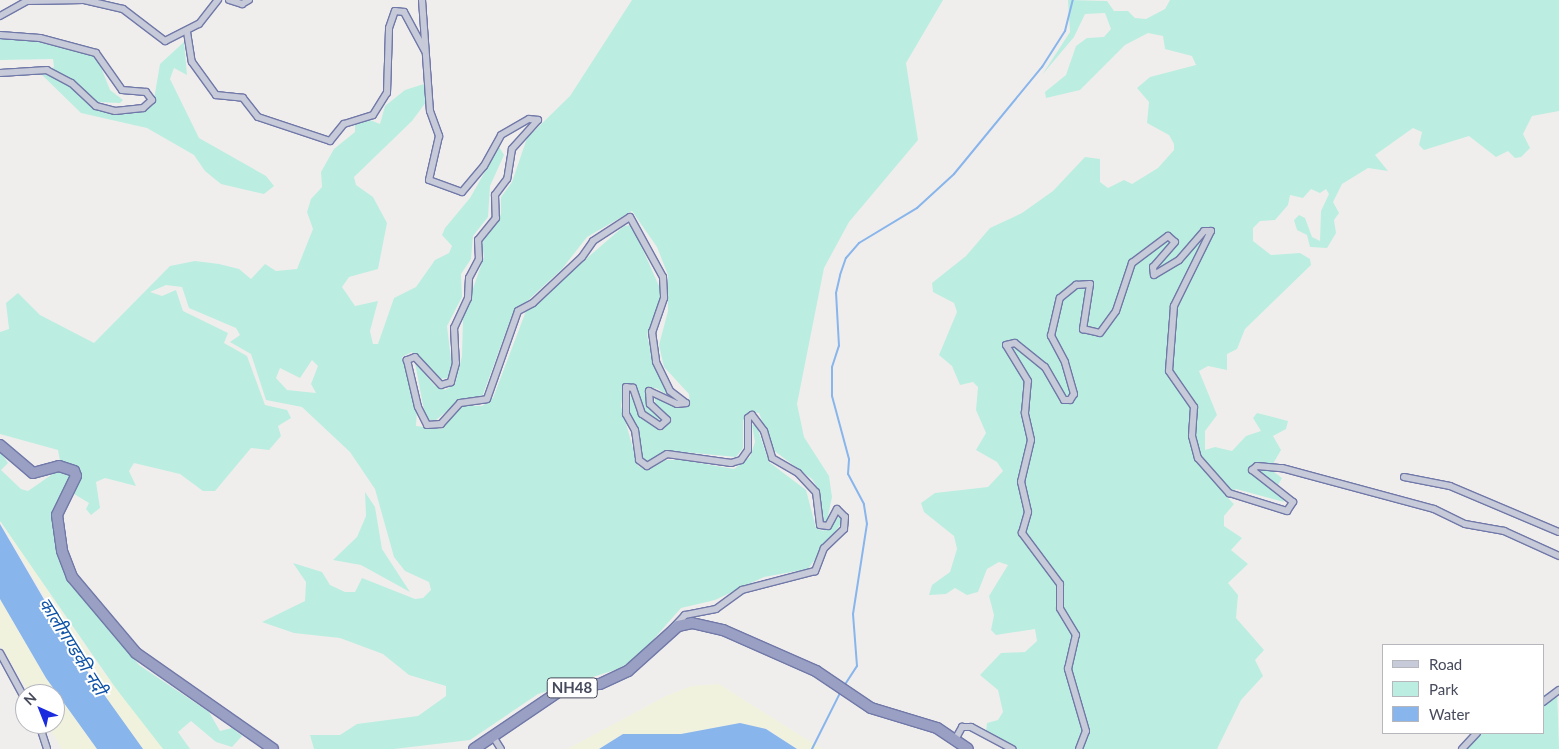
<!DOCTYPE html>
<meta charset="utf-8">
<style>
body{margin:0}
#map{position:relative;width:1559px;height:749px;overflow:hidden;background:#f0eeed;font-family:Lato,"Noto Sans Devanagari",sans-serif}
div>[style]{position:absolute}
.green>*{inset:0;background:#bbeee0}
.sand>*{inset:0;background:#f1f2de}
.water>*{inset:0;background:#88b5eb}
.stream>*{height:2px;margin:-1px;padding:0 1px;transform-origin:1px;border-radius:1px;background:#88b5eb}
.roads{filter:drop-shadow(1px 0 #7078a8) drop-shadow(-1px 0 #7078a8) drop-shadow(0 1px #7078a8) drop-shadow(0 -1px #7078a8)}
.minor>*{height:6px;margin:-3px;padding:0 3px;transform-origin:3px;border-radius:3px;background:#c7cad8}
.trunk>*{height:10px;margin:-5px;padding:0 5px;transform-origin:5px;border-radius:5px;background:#99a0c4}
span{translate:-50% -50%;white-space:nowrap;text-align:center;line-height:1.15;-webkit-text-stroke:4px #fff;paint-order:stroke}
.shield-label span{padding:1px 4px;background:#fff;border:1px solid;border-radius:4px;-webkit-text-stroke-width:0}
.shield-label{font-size:15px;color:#464a5b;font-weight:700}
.water-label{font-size:18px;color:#0d52a7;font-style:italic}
.legend{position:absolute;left:1382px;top:644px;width:162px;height:90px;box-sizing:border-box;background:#fff;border:1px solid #b5b7bd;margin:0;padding:6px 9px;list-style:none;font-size:15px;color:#464a5b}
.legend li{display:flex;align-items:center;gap:10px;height:25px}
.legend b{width:25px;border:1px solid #b5b7bd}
.north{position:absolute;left:15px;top:684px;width:50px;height:50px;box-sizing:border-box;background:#fff;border:1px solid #b5b7bd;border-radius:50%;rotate:316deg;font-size:14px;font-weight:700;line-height:20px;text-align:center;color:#464a5b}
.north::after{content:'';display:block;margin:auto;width:18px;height:22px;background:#1a2cde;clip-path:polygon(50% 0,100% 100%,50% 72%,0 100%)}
</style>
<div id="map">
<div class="green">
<i style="clip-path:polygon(632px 0,943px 0,906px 63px,918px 140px,849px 222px,824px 268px,797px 404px,804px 437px,829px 476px,832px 497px,827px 521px,822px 521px,820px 492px,812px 479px,773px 450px,759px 413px,749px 411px,743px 421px,743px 448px,736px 457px,673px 451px,646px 462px,642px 459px,628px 409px,631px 394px,637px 412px,661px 431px,672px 420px,656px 407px,654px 394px,681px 408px,690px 406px,689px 394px,664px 367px,659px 345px,668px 311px,668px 275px,657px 247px,632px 211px,587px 237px,562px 269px,512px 315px,481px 400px,459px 401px,436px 420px,429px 420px,424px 410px,415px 363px,435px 386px,445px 390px,455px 384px,462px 356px,463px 317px,484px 257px,482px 243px,501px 214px,501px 197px,512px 182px,527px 138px,570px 96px)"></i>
<i style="clip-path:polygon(1068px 0,1107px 1px,1114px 11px,1128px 11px,1135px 18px,1146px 19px,1165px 9px,1170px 0,1559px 0,1559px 111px,1532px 116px,1523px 134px,1530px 148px,1521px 157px,1515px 158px,1508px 151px,1496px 157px,1469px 136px,1424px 150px,1419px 145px,1422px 132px,1413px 128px,1375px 155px,1388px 171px,1368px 168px,1342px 184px,1333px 202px,1339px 213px,1334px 220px,1336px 233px,1327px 248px,1310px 247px,1307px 235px,1297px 230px,1294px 220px,1299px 215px,1305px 218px,1312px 237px,1320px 241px,1321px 211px,1329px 194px,1326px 189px,1320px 193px,1311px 189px,1303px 198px,1290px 195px,1288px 205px,1275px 220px,1260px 221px,1253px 228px,1253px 241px,1271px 255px,1300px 253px,1310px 259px,1311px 265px,1245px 329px,1237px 349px,1227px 354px,1227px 370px,1208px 366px,1199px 371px,1217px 415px,1205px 431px,1205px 450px,1215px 447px,1232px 451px,1246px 436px,1261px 431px,1253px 418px,1257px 413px,1288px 421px,1286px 429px,1273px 436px,1281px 450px,1270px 469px,1282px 478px,1277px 487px,1284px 502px,1236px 489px,1224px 494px,1234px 504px,1224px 516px,1224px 526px,1242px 538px,1231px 550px,1248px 564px,1228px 583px,1238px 595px,1236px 618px,1264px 650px,1255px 660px,1263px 676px,1241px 700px,1217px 749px,1016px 749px,986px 731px,987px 723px,998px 720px,1003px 712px,998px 690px,980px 675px,1001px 653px,1025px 652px,1037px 641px,1035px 629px,996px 635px,991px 630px,994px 615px,989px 596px,1008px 565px,999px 562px,987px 569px,978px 592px,967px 595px,955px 588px,946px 594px,929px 595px,932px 585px,950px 572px,957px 549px,954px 536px,924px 512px,921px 503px,935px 493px,988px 487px,1003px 471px,997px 462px,976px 450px,986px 433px,976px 410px,978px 387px,973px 382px,960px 385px,952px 366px,939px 355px,957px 312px,954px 303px,933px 292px,932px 283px,966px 256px,990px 228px,1022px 213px,1053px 191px,1085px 157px,1100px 159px,1100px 182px,1108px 188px,1124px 180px,1132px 184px,1158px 168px,1174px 150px,1174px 144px,1169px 135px,1147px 123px,1149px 102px,1137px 88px,1150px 77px,1196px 65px,1192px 56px,1165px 49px,1163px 36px,1148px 33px,1125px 45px,1080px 90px,1046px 98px,1045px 92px,1066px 75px,1076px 46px,1087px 38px,1104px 37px,1111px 29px,1105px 13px,1085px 14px,1074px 37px,1042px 75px,1070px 32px)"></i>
<i style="clip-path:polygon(0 38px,38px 42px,97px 57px,110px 90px,123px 100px,120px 103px,97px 102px,71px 86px,88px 104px,116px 113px,145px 110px,153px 105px,160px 64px,184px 42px,187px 75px,174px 68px,170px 79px,199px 138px,266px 176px,274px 186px,264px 194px,221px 184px,205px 171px,194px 155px,147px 128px,81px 113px,41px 74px,54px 67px,53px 59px,0 60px)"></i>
<i style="clip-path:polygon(evenodd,424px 84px,432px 94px,412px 121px,354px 177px,356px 185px,373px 197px,387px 223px,378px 269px,349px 277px,342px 287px,355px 306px,378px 301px,370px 331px,373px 344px,378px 344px,394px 298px,416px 287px,435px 260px,449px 253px,452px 246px,442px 235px,445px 228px,470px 198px,499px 147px,504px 155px,490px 186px,488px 217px,473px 236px,471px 259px,461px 274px,462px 297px,447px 326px,452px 368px,448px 378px,438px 379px,412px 352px,402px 357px,417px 410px,416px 426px,442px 429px,462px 405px,482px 406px,493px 398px,526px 311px,624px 226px,632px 225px,662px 293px,647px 335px,654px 366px,664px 387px,680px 402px,656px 388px,645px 390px,648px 405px,663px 424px,647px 414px,637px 392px,624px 386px,621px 406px,638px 466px,647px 470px,666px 460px,682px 460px,734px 469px,750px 457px,755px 442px,752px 425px,756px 424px,769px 462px,806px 490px,816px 528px,823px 531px,840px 516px,842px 522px,808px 569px,764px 577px,715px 600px,681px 608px,638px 657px,618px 669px,538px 694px,470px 740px,394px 749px,314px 749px,310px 735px,340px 735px,357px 724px,418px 716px,446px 696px,446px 686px,409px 675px,383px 654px,340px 638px,294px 633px,262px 622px,305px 601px,306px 582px,293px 563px,322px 572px,330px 585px,345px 592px,355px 592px,362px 578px,415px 599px,423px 598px,431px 590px,429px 582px,405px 571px,394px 557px,375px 489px,350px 452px,302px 407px,266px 400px,251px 354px,230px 342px,240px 335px,236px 328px,189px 308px,182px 287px,166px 285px,150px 292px,162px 296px,176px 290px,183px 311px,228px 333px,224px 343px,247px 356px,265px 405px,287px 410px,291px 418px,278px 426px,281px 436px,269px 450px,251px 448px,215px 491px,203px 491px,180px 474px,134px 463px,129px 471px,136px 486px,105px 478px,96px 482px,100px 508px,91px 515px,86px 509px,89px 503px,74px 494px,80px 472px,60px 461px,58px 450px,0 434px,0 332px,9px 329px,6px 303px,18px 293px,40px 315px,94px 343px,170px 266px,195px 261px,219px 264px,239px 269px,251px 279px,265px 264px,276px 271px,297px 269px,313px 229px,307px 212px,311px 199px,322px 187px,321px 172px,334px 149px,355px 132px,355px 124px,365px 118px,380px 124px,385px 106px,405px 90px,424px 84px,312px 360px,318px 366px,311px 384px,316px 393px,287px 390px,276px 378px,280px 368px,300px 378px,312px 360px)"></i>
<i style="clip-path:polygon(0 451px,8px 463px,1px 470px,21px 489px,28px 491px,57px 471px,72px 475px,57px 508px,58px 550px,93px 606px,139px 665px,209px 712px,220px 731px,232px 728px,242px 736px,232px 747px,216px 742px,191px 721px,178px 732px,190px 749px,163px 749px,146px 732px,0 521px)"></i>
<i style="clip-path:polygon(365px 492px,375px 507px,382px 549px,410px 592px,361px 565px,333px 560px,357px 537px,366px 516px)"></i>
<i style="clip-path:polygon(1557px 687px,1559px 749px,1459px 749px,1473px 733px,1543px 733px,1543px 696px)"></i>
</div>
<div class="sand">
<i style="clip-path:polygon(0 521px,100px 668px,163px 749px,143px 749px,109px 704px)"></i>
<i style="clip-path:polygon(0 599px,46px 678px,97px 749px,62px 749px,47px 724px,55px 724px,55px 694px,30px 694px,0 645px)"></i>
<i style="clip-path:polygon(719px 684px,822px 749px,797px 749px,767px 729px,740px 723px,681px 734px,623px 734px,599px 749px,567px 749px,666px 696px,691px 686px)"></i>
</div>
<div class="water">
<i style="clip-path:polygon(0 524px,80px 661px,143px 749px,97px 749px,46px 678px,0 599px)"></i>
<i style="clip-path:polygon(740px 723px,766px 729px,797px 749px,599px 749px,623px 734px,681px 734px)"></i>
</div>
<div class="stream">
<i style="left:844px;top:686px;width:24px;rotate:-57deg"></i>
<i style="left:857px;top:666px;width:52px;rotate:-94.4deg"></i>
<i style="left:853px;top:614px;width:91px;rotate:-81.2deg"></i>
<i style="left:867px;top:524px;width:20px;rotate:-99deg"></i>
<i style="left:864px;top:504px;width:34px;rotate:-118deg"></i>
<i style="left:848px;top:474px;width:15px;rotate:-86deg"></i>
<i style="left:849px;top:459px;width:65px;rotate:-105.1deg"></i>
<i style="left:832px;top:396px;width:29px;rotate:-90deg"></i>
<i style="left:832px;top:367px;width:22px;rotate:-72deg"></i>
<i style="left:839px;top:346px;width:53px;rotate:-93.2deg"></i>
<i style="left:836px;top:293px;width:18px;rotate:-77deg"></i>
<i style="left:840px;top:275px;width:18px;rotate:-71deg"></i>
<i style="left:846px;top:258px;width:20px;rotate:-49deg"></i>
<i style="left:859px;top:243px;width:68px;rotate:-31.1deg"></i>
<i style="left:917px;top:208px;width:50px;rotate:-42.6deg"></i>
<i style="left:954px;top:174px;width:139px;rotate:-50.6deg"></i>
<i style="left:1042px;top:67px;width:43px;rotate:-57.4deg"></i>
<i style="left:1065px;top:31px;width:32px;rotate:-76deg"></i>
<i style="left:812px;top:749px;width:63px;rotate:-63.4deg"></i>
</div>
<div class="roads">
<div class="minor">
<i style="left:229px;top:0;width:14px;rotate:17deg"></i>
<i style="left:242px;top:4px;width:8px;rotate:-30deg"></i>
<i style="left:422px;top:0;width:111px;rotate:85.9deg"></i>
<i style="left:430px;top:111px;width:27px;rotate:70deg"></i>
<i style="left:439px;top:136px;width:45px;rotate:102.8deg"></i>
<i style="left:429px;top:180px;width:35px;rotate:20deg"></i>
<i style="left:462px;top:192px;width:34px;rotate:-50deg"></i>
<i style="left:484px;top:166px;width:35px;rotate:-61deg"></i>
<i style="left:501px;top:135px;width:32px;rotate:-30deg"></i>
<i style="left:529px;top:119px;width:9px;rotate:6deg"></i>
<i style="left:538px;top:120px;width:39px;rotate:132deg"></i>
<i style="left:512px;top:149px;width:30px;rotate:99deg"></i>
<i style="left:507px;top:179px;width:20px;rotate:127deg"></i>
<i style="left:495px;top:195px;width:23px;rotate:88deg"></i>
<i style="left:496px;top:218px;width:28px;rotate:129deg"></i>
<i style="left:478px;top:240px;width:19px;rotate:87deg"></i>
<i style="left:479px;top:259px;width:21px;rotate:118deg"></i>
<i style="left:469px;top:278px;width:20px;rotate:93deg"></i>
<i style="left:468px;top:298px;width:33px;rotate:115deg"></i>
<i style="left:454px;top:328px;width:35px;rotate:87deg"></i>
<i style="left:456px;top:363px;width:20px;rotate:105deg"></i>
<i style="left:451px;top:382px;width:10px;rotate:163deg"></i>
<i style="left:441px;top:385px;width:38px;rotate:-133deg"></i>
<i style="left:415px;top:357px;width:9px;rotate:159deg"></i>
<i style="left:407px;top:360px;width:48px;rotate:76.8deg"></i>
<i style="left:418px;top:407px;width:20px;rotate:63deg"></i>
<i style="left:427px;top:425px;width:14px;rotate:-4deg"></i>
<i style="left:441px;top:424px;width:28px;rotate:-48deg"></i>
<i style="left:460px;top:403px;width:27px;rotate:-8deg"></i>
<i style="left:487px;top:399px;width:93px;rotate:-70.6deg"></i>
<i style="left:518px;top:311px;width:17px;rotate:-28deg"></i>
<i style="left:533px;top:303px;width:67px;rotate:-43.2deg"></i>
<i style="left:582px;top:257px;width:19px;rotate:-55deg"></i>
<i style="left:593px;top:241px;width:44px;rotate:-33deg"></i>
<i style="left:630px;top:217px;width:68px;rotate:61.2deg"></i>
<i style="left:663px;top:277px;width:21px;rotate:87deg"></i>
<i style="left:664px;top:298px;width:36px;rotate:109deg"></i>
<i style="left:652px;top:332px;width:30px;rotate:82deg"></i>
<i style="left:656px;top:362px;width:32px;rotate:64deg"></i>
<i style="left:670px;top:391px;width:20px;rotate:37deg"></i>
<i style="left:686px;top:403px;width:9px;rotate:174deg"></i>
<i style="left:677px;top:404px;width:31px;rotate:-155deg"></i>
<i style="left:649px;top:391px;width:13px;rotate:86deg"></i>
<i style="left:650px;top:404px;width:23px;rotate:43deg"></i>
<i style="left:667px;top:420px;width:9px;rotate:139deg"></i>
<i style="left:660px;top:426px;width:22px;rotate:-146deg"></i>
<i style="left:642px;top:414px;width:28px;rotate:-109deg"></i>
<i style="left:633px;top:388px;width:7px;rotate:-172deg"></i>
<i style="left:626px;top:387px;width:27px;rotate:90deg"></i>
<i style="left:626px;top:414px;width:18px;rotate:61deg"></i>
<i style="left:635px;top:430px;width:30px;rotate:82deg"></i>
<i style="left:639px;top:460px;width:10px;rotate:37deg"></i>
<i style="left:647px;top:466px;width:23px;rotate:-31deg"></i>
<i style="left:667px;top:454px;width:65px;rotate:8deg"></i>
<i style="left:731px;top:463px;width:10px;rotate:-17deg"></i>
<i style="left:741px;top:460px;width:12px;rotate:-55deg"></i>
<i style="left:748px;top:450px;width:32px;rotate:-90deg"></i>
<i style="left:748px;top:418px;width:5px;rotate:-37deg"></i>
<i style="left:752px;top:415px;width:20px;rotate:53deg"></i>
<i style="left:764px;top:431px;width:28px;rotate:73deg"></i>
<i style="left:772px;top:458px;width:30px;rotate:30deg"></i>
<i style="left:798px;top:473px;width:26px;rotate:47deg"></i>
<i style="left:816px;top:492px;width:33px;rotate:83deg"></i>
<i style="left:820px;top:525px;width:8px;rotate:7deg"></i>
<i style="left:828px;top:526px;width:19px;rotate:-62deg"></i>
<i style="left:837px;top:509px;width:11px;rotate:45deg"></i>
<i style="left:845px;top:517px;width:12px;rotate:95deg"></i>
<i style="left:844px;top:529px;width:28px;rotate:136deg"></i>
<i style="left:824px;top:548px;width:25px;rotate:111deg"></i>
<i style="left:815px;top:571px;width:75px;rotate:165.4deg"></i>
<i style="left:742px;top:590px;width:32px;rotate:144deg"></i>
<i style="left:716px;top:609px;width:32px;rotate:169deg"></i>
<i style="left:685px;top:615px;width:21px;rotate:133deg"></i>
<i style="left:0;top:16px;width:31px;rotate:-29deg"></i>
<i style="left:27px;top:1px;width:57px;rotate:-1deg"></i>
<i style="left:84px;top:0;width:40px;rotate:13deg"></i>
<i style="left:123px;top:9px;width:53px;rotate:37.3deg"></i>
<i style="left:165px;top:41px;width:38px;rotate:-27deg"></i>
<i style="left:199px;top:24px;width:31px;rotate:-52deg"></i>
<i style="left:187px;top:32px;width:30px;rotate:81deg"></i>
<i style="left:192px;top:62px;width:41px;rotate:54deg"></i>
<i style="left:216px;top:95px;width:27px;rotate:6deg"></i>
<i style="left:243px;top:98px;width:24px;rotate:52deg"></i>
<i style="left:258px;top:117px;width:76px;rotate:18.4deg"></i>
<i style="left:330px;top:141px;width:22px;rotate:-51deg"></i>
<i style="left:344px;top:124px;width:30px;rotate:-17deg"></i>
<i style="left:373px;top:115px;width:26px;rotate:-58deg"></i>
<i style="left:387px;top:93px;width:65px;rotate:-88.2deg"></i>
<i style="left:389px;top:28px;width:18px;rotate:-71deg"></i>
<i style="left:395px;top:11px;width:9px;rotate:6deg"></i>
<i style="left:404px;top:12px;width:44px;rotate:61.7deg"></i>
<i style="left:0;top:35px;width:40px;rotate:4.3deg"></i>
<i style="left:40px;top:38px;width:58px;rotate:15deg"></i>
<i style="left:96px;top:53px;width:45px;rotate:54.9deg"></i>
<i style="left:122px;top:90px;width:24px;rotate:5deg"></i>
<i style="left:146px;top:92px;width:10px;rotate:53deg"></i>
<i style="left:152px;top:100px;width:12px;rotate:138deg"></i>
<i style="left:143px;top:108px;width:28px;rotate:174deg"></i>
<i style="left:115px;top:111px;width:20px;rotate:-165deg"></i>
<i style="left:96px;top:106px;width:34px;rotate:-137deg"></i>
<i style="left:71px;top:83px;width:27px;rotate:-152deg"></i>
<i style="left:47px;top:70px;width:47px;rotate:176.3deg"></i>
<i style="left:1404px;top:477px;width:47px;rotate:11.1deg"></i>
<i style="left:1450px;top:486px;width:118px;rotate:22.9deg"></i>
<i style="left:0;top:653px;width:52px;rotate:61.5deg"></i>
<i style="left:1543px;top:702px;width:20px;rotate:-37deg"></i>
<i style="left:39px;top:724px;width:26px;rotate:72deg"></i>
<i style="left:494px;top:738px;width:13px;rotate:58deg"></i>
<i style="left:956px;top:738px;width:13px;rotate:-61deg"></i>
<i style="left:962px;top:727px;width:9px"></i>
<i style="left:971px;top:727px;width:47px;rotate:28.2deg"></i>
<i style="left:1079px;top:749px;width:19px;rotate:-69deg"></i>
<i style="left:1086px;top:731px;width:65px;rotate:-106.2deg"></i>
<i style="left:1068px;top:669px;width:35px;rotate:-77deg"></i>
<i style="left:1076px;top:635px;width:31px;rotate:-121deg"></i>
<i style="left:1060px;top:608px;width:24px;rotate:-90deg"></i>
<i style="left:1060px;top:584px;width:64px;rotate:-126.7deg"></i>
<i style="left:1022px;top:533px;width:22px;rotate:-74deg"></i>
<i style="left:1028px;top:512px;width:31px;rotate:-103deg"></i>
<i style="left:1021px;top:482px;width:43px;rotate:-76.6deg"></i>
<i style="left:1031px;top:440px;width:28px;rotate:-103deg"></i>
<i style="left:1025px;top:413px;width:32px;rotate:-85deg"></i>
<i style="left:1028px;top:381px;width:42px;rotate:-121.4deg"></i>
<i style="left:1006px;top:345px;width:9px;rotate:-13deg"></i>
<i style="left:1015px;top:343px;width:38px;rotate:39deg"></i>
<i style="left:1045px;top:367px;width:38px;rotate:60deg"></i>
<i style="left:1064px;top:400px;width:6px"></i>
<i style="left:1070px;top:400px;width:7px;rotate:-56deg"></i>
<i style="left:1074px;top:394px;width:33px;rotate:-106deg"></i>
<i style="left:1065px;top:362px;width:30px;rotate:-118deg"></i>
<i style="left:1051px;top:336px;width:39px;rotate:-77deg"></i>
<i style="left:1060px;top:298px;width:21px;rotate:-39deg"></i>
<i style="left:1076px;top:285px;width:14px;rotate:-4deg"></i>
<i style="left:1090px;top:284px;width:46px;rotate:98.8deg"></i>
<i style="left:1083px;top:329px;width:17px;rotate:13deg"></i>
<i style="left:1100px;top:333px;width:27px;rotate:-54deg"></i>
<i style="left:1116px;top:311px;width:51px;rotate:-71.6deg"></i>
<i style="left:1132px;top:263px;width:45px;rotate:-36.9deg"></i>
<i style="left:1168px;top:236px;width:9px;rotate:41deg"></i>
<i style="left:1175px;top:242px;width:33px;rotate:131deg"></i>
<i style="left:1153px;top:267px;width:8px;rotate:83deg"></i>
<i style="left:1154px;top:275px;width:29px;rotate:-31deg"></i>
<i style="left:1179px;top:260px;width:38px;rotate:-49deg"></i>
<i style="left:1204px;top:231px;width:7px"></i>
<i style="left:1211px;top:231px;width:84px;rotate:116.3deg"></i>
<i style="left:1174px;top:306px;width:65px;rotate:94.4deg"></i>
<i style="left:1169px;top:371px;width:44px;rotate:55.2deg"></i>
<i style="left:1194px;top:407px;width:29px;rotate:94deg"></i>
<i style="left:1192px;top:436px;width:23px;rotate:75deg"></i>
<i style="left:1198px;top:458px;width:47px;rotate:48.5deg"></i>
<i style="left:1229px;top:493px;width:61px;rotate:17.2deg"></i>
<i style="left:1287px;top:511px;width:11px;rotate:-56deg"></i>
<i style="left:1293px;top:502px;width:52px;rotate:-142deg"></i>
<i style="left:1252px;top:470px;width:6px;rotate:-39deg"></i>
<i style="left:1257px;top:466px;width:25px;rotate:5deg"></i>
<i style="left:1282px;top:468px;width:157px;rotate:15.1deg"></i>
<i style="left:1434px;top:509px;width:34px;rotate:26deg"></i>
<i style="left:1465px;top:524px;width:40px;rotate:10deg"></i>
<i style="left:1504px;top:531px;width:60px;rotate:24.4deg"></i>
<i style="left:1462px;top:749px;width:22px;rotate:-47deg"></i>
</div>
<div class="trunk">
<i style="left:0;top:445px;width:43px;rotate:40.3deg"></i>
<i style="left:33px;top:473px;width:27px;rotate:-15deg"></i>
<i style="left:59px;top:466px;width:16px;rotate:18deg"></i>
<i style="left:74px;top:471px;width:5px;rotate:68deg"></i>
<i style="left:76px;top:476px;width:43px;rotate:116deg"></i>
<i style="left:57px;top:515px;width:36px;rotate:82deg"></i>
<i style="left:62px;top:551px;width:28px;rotate:69deg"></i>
<i style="left:72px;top:577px;width:99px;rotate:49.9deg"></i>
<i style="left:136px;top:653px;width:167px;rotate:35deg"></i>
<i style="left:474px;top:749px;width:105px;rotate:-34.1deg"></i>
<i style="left:561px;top:690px;width:39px;rotate:-9deg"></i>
<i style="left:600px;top:684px;width:31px;rotate:-25deg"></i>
<i style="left:628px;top:671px;width:67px;rotate:-42deg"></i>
<i style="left:678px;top:626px;width:14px;rotate:-12deg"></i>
<i style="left:692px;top:623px;width:32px;rotate:13deg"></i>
<i style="left:723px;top:630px;width:102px;rotate:23.8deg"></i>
<i style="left:816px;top:671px;width:66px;rotate:33.9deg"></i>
<i style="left:871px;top:708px;width:69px;rotate:16.9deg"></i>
<i style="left:937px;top:728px;width:37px;rotate:34deg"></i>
</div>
</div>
<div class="shield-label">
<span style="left:572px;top:688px">NH48</span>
</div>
<div class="water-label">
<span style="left:73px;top:646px;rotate:58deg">कालीगण्डकी नदी</span>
</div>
<ul class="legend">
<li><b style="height:6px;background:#c7cad8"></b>Road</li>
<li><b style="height:14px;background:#bbeee0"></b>Park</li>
<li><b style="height:14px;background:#88b5eb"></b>Water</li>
</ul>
<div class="north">N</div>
</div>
